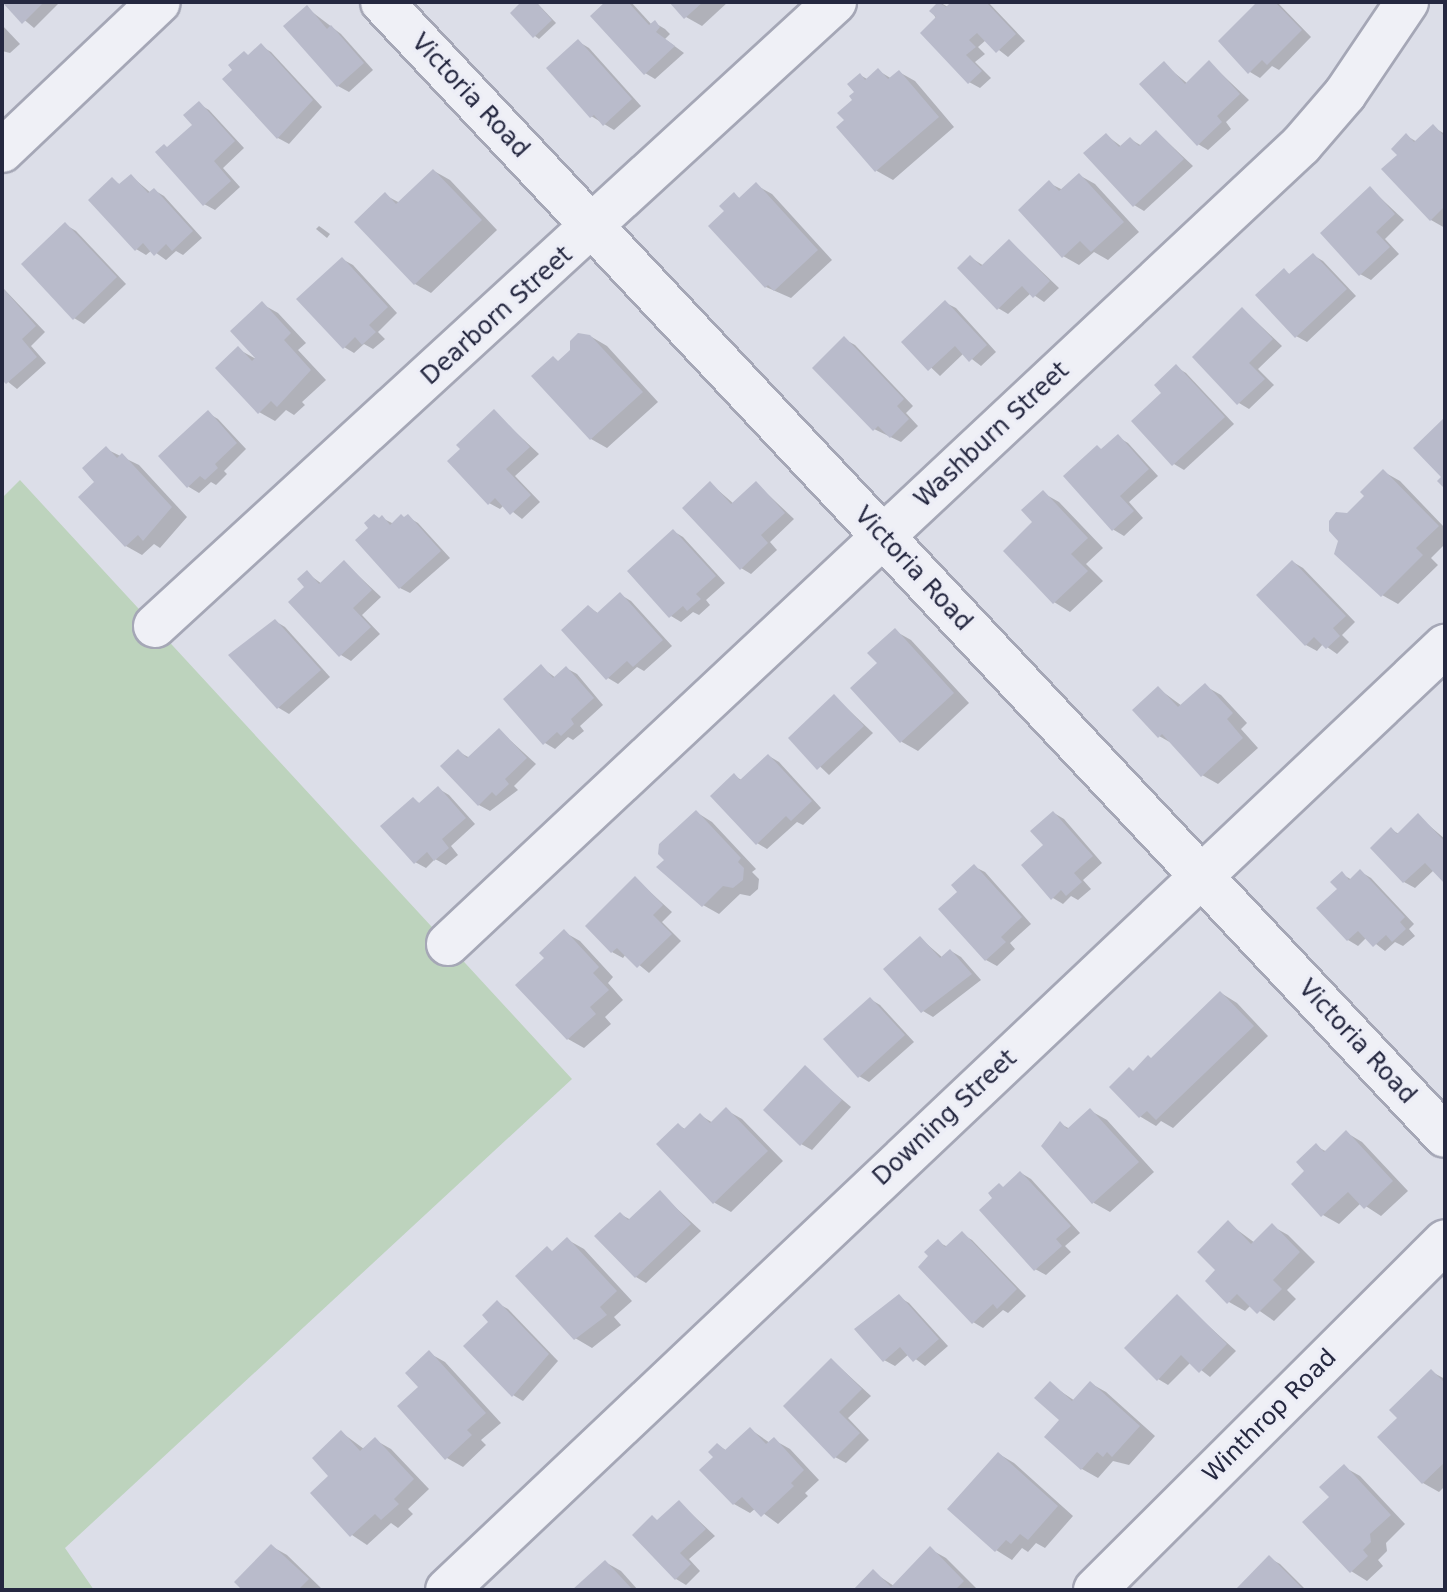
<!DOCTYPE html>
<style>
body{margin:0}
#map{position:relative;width:1447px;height:1592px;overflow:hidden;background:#dcdee8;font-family:"DejaVu Sans",sans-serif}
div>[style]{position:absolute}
.green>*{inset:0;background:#bdd3bd}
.shadow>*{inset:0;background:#0003}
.building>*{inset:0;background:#b9bbcb}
.roads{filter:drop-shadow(2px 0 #a5a7b6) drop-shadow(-2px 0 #a5a7b6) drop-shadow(0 2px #a5a7b6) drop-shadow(0 -2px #a5a7b6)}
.minor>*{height:42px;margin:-21px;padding:0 21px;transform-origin:21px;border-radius:21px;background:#eff0f6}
span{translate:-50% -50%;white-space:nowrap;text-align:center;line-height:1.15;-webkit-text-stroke:6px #ecedf6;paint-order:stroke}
.street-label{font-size:24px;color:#252840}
.frame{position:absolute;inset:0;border:4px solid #252840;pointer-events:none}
</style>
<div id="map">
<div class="green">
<i style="clip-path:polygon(20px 480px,572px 1079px,65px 1548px,94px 1590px,2px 1590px,2px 498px)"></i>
</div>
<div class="shadow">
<i style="clip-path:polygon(3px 2px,60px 2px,34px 28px)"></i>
<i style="clip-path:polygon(524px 2px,536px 2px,556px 23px,539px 39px,535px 36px)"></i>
<i style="clip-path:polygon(608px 2px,631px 2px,652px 25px,655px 23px,665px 29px,670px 34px,665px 39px,684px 53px,655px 79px,645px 73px)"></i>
<i style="clip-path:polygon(672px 2px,728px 2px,702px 26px,686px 17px)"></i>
<i style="clip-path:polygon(954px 2px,988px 2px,1025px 41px,1008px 57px,986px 40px,978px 47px,985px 54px,975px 62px,991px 78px,980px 88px,969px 82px,932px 11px,941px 3px,948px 7px)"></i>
<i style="clip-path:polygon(1260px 2px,1277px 2px,1311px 37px,1279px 70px,1272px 66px,1260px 78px,1250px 72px)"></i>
<i style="clip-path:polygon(307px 8px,341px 34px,373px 70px,349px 92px,338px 86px)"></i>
<i style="clip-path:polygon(2px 25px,20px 44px,10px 53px,2px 51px)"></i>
<i style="clip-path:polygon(579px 42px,589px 48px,641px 106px,614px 130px,591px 116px)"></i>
<i style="clip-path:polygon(261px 46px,271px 52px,322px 107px,289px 144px,278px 138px,224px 79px)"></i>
<i style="clip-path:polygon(1210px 63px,1249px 100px,1226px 122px,1231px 129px,1208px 150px,1198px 144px,1164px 64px,1188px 84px)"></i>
<i style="clip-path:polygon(879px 71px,892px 79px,899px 72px,915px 81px,954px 127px,893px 180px,877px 171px,839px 127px,846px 120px,855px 101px,860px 75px,867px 79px)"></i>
<i style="clip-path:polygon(199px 104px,209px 110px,244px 148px,223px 168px,240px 187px,215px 210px,204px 204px,169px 149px,195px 125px)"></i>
<i style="clip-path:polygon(1433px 127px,1445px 134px,1445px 228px,1431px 220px,1399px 155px,1407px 136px,1417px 142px)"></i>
<i style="clip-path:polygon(1157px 132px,1193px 166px,1144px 211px,1134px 205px,1106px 135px,1122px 147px,1130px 139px,1142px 146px)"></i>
<i style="clip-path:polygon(434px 171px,450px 180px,497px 230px,431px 293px,415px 284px,385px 195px,400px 203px)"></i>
<i style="clip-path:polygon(1079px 175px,1095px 184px,1139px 232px,1108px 260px,1094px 252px,1079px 265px,1063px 256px,1049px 183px,1063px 190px)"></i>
<i style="clip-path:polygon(131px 176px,151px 193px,154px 190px,164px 196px,202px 238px,183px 255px,176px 251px,166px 260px,152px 250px,146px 255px,136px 249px,112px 180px,121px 185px)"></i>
<i style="clip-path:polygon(756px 185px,772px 194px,832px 260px,791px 298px,766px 287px,711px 226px,727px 211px,734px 195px,741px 199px)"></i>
<i style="clip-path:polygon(1371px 189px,1404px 220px,1385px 239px,1399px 254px,1371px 280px,1360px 274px)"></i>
<i style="clip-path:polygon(66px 225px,76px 231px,126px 284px,84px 324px,74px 318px)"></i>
<i style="clip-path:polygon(319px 226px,330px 234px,327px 238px,316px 229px)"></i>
<i style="clip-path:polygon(1010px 241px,1059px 288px,1044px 302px,1031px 293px,1008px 314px,998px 308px,970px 257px,984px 266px)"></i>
<i style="clip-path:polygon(1313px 255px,1323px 261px,1356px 296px,1307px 342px,1296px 336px,1284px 271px,1291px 275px)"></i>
<i style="clip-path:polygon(342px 259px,353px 265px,397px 313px,378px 332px,385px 339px,373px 349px,364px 344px,354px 353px,344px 347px)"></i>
<i style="clip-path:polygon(2px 287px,45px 332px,31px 346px,46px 363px,17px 389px,2px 377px)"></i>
<i style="clip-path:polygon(946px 303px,956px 308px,996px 352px,981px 366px,964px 353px,940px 376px,904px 342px)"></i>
<i style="clip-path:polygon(262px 304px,278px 313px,306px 343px,298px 350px,326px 380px,302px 402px,305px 405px,294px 415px,286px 410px,275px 421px,259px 412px,238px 349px,258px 360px)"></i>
<i style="clip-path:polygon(1243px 309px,1282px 346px,1258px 369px,1274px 385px,1249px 409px,1239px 403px)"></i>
<i style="clip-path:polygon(590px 336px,607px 346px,658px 402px,607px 448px,591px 439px,534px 376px,560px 362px)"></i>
<i style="clip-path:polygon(844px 339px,855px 345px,913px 406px,906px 413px,918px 426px,901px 442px,874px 429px)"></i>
<i style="clip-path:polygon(1176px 367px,1186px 373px,1234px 424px,1184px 470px,1174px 464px,1164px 393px)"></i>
<i style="clip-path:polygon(494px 412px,539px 454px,515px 476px,540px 502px,522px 519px,504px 505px,500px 509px,489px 503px)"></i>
<i style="clip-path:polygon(208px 413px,218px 419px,246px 449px,224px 471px,227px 474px,216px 485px,211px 482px,199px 493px,189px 487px,161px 456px)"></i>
<i style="clip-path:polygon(1118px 437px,1128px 443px,1158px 476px,1129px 502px,1143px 518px,1124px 536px,1114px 530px,1066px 476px)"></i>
<i style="clip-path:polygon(106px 449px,139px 465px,187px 517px,160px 548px,154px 544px,142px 555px,126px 546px,97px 482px)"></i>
<i style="clip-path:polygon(1384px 472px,1400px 481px,1445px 528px,1445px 544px,1431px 558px,1438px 565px,1398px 604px,1382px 595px,1340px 540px,1347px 515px,1367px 496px)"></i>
<i style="clip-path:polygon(756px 483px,794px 519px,770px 542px,777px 550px,751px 574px,741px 568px,711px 484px,734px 504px)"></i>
<i style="clip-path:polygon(1043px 493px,1059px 502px,1103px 548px,1086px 564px,1103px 581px,1070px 612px,1054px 602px,1035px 522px)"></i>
<i style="clip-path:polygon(408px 517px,418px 523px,450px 558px,410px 593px,400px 588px,371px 528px,382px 518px,394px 524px)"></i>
<i style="clip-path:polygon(673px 531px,683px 537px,725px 583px,706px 600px,710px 605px,699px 615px,693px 612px,681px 622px,671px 616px)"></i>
<i style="clip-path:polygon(344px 562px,381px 597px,362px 615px,380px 634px,351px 661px,341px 655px,307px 587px,307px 573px,322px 584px)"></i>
<i style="clip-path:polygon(1293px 562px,1303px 568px,1355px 622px,1342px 635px,1349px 642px,1337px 654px,1323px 644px,1317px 651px,1306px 645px)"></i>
<i style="clip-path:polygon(621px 595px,631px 601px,672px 646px,644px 671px,637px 667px,618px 684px,608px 678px,589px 607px,599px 614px)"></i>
<i style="clip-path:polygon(275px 621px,285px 627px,330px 677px,289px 714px,279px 708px,231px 655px)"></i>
<i style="clip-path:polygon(895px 631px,911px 640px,969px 703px,918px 751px,902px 742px,853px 688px,879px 664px)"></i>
<i style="clip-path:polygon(541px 667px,556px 678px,566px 668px,577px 674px,603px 705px,580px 726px,584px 731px,573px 740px,568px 737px,555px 749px,545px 743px)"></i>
<i style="clip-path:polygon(1205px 686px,1221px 695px,1247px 723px,1241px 729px,1258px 748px,1218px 784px,1202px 775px,1175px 745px,1159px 736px,1159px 689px,1182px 706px)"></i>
<i style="clip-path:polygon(834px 696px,873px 733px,829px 775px,790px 738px)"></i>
<i style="clip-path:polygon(499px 730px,536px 764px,514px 786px,518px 790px,490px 811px,479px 805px,459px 752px,470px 758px)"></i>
<i style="clip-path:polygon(769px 756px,779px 762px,821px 808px,803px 825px,797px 822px,767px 849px,757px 843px,735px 776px,743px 781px)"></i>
<i style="clip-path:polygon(439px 789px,449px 795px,475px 824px,451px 846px,458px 855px,446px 865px,435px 859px,426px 868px,415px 862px,413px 800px,421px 804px)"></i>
<i style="clip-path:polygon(696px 812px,712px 822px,756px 869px,752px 872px,759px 879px,758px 889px,750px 896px,740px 894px,719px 914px,703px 905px,666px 860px)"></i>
<i style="clip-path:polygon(1054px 813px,1064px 819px,1102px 863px,1083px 880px,1091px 889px,1078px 900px,1071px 896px,1063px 904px,1053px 898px,1046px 845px)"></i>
<i style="clip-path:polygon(1418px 816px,1445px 839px,1445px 882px,1434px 870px,1415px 888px,1404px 882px,1392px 830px,1399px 834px)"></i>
<i style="clip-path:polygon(975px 867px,985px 872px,1031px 924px,1010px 943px,1015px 949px,997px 966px,986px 960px,960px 892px)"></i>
<i style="clip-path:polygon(1361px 872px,1371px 878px,1414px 924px,1409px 929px,1415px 936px,1403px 946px,1395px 942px,1385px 951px,1367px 937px,1358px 946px,1348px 940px,1342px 874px,1352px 880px)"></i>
<i style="clip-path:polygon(636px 879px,672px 912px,662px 922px,681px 941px,649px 973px,626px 954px,623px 958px,612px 952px)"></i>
<i style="clip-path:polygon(564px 932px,580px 941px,613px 977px,608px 983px,623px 1000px,605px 1017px,611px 1024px,584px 1048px,568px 1039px,518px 985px,547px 958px)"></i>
<i style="clip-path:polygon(920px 938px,943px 958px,951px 951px,961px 957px,981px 980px,933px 1017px,923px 1011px)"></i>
<i style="clip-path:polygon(1221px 993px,1237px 1003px,1268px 1036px,1173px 1128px,1161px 1121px,1156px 1126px,1141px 1117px,1112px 1087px,1152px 1060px)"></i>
<i style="clip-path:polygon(870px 999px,880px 1005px,914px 1042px,869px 1082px,859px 1076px)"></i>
<i style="clip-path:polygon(805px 1068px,851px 1107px,812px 1150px,801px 1144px)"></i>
<i style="clip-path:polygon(726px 1110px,742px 1119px,783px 1161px,731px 1212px,715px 1203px,658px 1144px,678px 1125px,685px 1129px,700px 1115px,713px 1123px)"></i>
<i style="clip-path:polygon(1091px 1111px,1107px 1120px,1154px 1172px,1110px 1212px,1094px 1203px,1043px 1146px,1061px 1124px,1070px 1129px)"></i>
<i style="clip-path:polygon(1347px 1133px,1362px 1142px,1408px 1191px,1381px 1216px,1361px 1203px,1339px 1224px,1323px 1215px,1307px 1171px,1316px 1146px,1327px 1152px)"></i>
<i style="clip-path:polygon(1021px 1173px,1031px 1179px,1080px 1233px,1065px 1246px,1071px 1252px,1046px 1275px,1035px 1269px,1004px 1189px)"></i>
<i style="clip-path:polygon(660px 1193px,701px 1231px,646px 1283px,636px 1277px,620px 1214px,631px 1220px)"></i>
<i style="clip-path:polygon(1228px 1223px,1255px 1243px,1272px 1226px,1288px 1235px,1315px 1262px,1287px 1290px,1296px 1299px,1274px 1321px,1251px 1305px,1245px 1311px,1229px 1302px,1218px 1270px)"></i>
<i style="clip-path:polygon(962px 1234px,972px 1240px,1026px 1296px,1008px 1313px,1003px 1310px,983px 1328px,973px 1322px,938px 1242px,948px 1247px)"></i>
<i style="clip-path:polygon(568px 1240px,584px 1249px,632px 1301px,614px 1317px,621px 1325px,592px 1348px,575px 1338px)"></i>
<i style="clip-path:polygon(899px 1297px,909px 1303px,948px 1346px,925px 1366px,909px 1354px,895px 1366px,884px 1360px)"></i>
<i style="clip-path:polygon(1177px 1297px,1236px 1351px,1210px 1377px,1191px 1362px,1168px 1385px,1158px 1379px)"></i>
<i style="clip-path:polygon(497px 1303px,508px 1309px,558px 1361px,523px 1401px,513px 1395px,491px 1322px)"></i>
<i style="clip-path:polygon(429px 1353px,445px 1362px,501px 1423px,481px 1440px,486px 1445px,463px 1467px,447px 1458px,421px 1387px)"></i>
<i style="clip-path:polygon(832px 1360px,871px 1396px,848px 1418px,869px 1440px,846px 1463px,835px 1457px)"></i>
<i style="clip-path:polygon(1432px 1372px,1445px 1379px,1445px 1486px,1439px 1492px,1423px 1483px,1379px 1437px,1400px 1418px)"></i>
<i style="clip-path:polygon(1090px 1383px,1106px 1392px,1155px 1436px,1129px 1465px,1113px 1461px,1098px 1478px,1082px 1469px,1050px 1384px,1075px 1401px)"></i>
<i style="clip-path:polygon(750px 1429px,770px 1443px,774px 1440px,790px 1449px,819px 1480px,805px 1493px,808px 1496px,778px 1524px,756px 1508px,750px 1513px,734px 1504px,702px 1470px,716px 1457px,718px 1445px,727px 1451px)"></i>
<i style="clip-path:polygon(341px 1432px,364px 1449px,375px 1440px,391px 1449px,429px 1489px,408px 1509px,413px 1514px,398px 1528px,391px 1523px,367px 1545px,352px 1535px,331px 1476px)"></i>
<i style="clip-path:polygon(999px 1454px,1014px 1463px,1073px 1516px,1045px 1548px,1036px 1543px,1028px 1552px,1022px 1548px,1012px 1560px,996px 1550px)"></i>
<i style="clip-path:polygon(1344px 1467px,1360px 1476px,1405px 1524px,1386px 1543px,1387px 1551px,1378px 1560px,1383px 1566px,1367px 1581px,1351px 1571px,1332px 1497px)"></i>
<i style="clip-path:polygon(679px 1502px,715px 1536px,689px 1559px,700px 1571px,686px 1585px,676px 1579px,658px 1522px)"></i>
<i style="clip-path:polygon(271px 1546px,287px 1555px,323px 1590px,245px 1590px)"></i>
<i style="clip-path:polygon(930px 1549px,946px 1558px,978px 1590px,855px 1590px,873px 1572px,894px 1586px)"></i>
<i style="clip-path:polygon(1269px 1558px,1280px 1564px,1306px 1590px,1238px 1590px)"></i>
<i style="clip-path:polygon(605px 1562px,621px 1571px,638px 1590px,575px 1590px)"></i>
</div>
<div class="building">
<i style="clip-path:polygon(2px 2px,44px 2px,22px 24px)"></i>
<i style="clip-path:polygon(521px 2px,536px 2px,552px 20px,533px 38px,510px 13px)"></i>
<i style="clip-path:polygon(605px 2px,628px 2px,649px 25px,655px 20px,660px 27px,656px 32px,675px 46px,644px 75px,590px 16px)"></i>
<i style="clip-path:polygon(669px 2px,703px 2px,684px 19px)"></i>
<i style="clip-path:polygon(938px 2px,946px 7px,951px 2px,986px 2px,1016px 34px,996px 53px,977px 33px,969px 40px,976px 47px,966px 55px,982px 71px,968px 84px,920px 33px,936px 17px,929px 11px)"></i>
<i style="clip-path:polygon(1257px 2px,1275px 2px,1302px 30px,1267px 65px,1262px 60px,1248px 74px,1218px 41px)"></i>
<i style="clip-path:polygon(307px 5px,327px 29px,331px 25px,364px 63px,337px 87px,283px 26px)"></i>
<i style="clip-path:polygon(578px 39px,632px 99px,603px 126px,594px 115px,590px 118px,546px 68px)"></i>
<i style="clip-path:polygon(261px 43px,313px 100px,277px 139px,222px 79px,232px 70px,228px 65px,244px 51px,248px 55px)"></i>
<i style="clip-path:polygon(1209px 60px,1240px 94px,1217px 116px,1222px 122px,1197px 146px,1139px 84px,1164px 61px,1185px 84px)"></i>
<i style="clip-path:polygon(878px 68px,888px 79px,899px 70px,939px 117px,875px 172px,836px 127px,844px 120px,837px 113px,852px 100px,849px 96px,854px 92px,847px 84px,860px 73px,865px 80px)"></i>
<i style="clip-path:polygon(199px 101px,235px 141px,214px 161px,231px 181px,203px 206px,155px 152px,164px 144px,167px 147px,192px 125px,183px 115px)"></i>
<i style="clip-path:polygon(1433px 124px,1445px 137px,1445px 206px,1430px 221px,1381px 169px,1397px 155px,1391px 149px,1406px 133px,1414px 142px)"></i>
<i style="clip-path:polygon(1156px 130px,1184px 159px,1133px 207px,1083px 153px,1106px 133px,1119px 147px,1130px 137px,1139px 146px)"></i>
<i style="clip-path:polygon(433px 169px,482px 220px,414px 285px,354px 222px,385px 192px,396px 204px)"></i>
<i style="clip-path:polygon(1079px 173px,1124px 222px,1091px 252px,1080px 241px,1062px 258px,1018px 210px,1049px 180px,1059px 191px)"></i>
<i style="clip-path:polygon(131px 174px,148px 193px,154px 188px,193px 231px,172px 251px,166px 244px,154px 256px,143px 243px,135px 251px,88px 200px,112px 177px,119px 184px)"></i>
<i style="clip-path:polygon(756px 182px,818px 250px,774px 291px,768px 285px,765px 288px,708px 226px,724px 211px,719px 206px,734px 192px,739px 198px)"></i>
<i style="clip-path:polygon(1370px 186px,1395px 214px,1376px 232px,1390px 247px,1359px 276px,1320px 233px)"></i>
<i style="clip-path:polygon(65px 222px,117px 277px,73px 320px,21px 264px)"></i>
<i style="clip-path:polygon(1009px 239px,1050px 281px,1033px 298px,1022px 286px,997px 310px,957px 268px,970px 255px,981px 266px)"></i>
<i style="clip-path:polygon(1313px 253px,1347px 289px,1295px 338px,1255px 295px,1284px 268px,1289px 274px)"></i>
<i style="clip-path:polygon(342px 257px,388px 307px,369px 325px,376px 332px,362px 345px,355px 337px,343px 349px,296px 299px)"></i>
<i style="clip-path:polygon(2px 287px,36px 326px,22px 339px,37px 357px,6px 384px,2px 380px)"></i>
<i style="clip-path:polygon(945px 300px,987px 345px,969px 362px,955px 346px,928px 371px,901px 342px)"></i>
<i style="clip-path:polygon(262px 301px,291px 333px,284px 340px,311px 370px,277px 407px,271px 401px,258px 414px,215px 368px,238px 346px,252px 361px,255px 358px,230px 331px)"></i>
<i style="clip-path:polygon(1242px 307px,1273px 339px,1249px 363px,1265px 379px,1237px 405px,1192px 357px)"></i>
<i style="clip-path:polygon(578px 333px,590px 335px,643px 392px,590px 440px,531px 376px,553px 356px,558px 361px,570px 350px,570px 341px)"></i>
<i style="clip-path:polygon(844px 336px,904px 399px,897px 406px,909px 419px,890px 438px,878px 426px,873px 431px,812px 368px)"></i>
<i style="clip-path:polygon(1176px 364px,1225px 417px,1172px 466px,1131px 421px,1161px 393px,1154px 385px)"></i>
<i style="clip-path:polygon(494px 409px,530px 447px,506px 469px,531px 495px,510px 515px,495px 498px,488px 505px,447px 461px,460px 449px,456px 445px)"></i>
<i style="clip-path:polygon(208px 410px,237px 443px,215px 464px,218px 468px,205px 480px,200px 476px,187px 488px,158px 456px)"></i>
<i style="clip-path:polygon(1445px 417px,1445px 489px,1437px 481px,1441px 477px,1413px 448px)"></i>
<i style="clip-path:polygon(1118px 434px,1149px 469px,1120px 496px,1134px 511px,1112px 531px,1063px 476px,1097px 445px,1101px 449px)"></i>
<i style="clip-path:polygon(106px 446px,117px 458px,122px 453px,172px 507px,143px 541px,138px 535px,125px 547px,78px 497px,94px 482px,82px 468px)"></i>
<i style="clip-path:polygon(1383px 469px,1439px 526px,1416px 548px,1423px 555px,1381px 597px,1334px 554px,1338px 541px,1329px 531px,1329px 521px,1336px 512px,1347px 513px,1364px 496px,1360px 492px)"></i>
<i style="clip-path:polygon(710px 481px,731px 504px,756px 481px,785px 513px,761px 535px,768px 543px,740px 570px,682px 508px)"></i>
<i style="clip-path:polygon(1043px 490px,1088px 538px,1071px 554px,1088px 571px,1053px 604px,1003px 551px,1032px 522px,1021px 510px)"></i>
<i style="clip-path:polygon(374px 514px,379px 518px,382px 515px,390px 525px,401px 514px,404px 517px,408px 514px,441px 551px,399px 589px,355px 540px,368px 528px,364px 523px)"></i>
<i style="clip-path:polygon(673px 529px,716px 576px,696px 594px,701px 599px,687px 611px,683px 606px,669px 618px,627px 571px)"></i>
<i style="clip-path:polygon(344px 560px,372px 590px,353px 608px,371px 627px,339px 657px,288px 602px,304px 587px,297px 579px,307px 570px,319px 584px)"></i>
<i style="clip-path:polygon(1292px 560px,1346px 616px,1333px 628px,1340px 636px,1326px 649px,1314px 637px,1305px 646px,1256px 595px)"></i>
<i style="clip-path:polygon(620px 592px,663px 640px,633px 667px,627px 661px,606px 680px,561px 630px,588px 605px,597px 613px)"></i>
<i style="clip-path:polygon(275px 619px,321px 670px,277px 709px,228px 655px)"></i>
<i style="clip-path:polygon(895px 628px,954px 693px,900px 743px,850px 688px,877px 663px,867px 653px)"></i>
<i style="clip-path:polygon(541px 664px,553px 678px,566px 666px,594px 698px,571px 719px,574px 724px,561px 736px,557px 732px,543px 745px,503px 699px)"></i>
<i style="clip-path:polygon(1205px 683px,1233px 713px,1227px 719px,1243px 738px,1201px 777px,1162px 734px,1158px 738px,1132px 710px,1158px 686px,1178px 707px)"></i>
<i style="clip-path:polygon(834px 694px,864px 726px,817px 770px,788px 738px)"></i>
<i style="clip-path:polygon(499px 728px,527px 758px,505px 779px,509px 784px,496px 796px,492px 792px,478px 806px,440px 766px,458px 749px,467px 758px)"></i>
<i style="clip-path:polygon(768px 754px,812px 801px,791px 821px,786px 816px,756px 845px,710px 796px,734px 773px,740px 780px)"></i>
<i style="clip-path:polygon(438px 786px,466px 818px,442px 839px,449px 848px,434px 861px,427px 852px,414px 864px,380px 826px,413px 797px,419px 803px)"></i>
<i style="clip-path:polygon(696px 810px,741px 858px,738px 862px,744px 868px,743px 880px,733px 888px,723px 886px,702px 907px,656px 867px,664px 860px,658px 854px,659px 844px)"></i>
<i style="clip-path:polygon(1053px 811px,1093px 856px,1074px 873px,1082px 882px,1066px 896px,1061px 890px,1051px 900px,1021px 865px,1043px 845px,1030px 831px)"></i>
<i style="clip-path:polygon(1418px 813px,1445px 842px,1445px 884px,1425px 863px,1403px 883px,1370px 848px,1391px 827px,1397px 834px)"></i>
<i style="clip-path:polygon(974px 864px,1022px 917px,1001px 937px,1006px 942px,985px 961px,938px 909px,957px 892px,951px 885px)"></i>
<i style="clip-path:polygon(1360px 869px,1405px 917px,1400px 922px,1406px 929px,1392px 942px,1386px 935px,1373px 947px,1358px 931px,1347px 941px,1316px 908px,1337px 889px,1330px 882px,1342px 871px,1349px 880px)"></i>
<i style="clip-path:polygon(635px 876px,663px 905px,653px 915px,672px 934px,637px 968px,617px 948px,611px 953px,585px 926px)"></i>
<i style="clip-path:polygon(564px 929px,599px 967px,593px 973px,609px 990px,590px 1007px,596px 1014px,567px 1040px,515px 985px,544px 958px,539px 953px)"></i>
<i style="clip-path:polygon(920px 936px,940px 958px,950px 949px,972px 974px,921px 1013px,883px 969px)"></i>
<i style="clip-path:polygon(1220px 991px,1254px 1026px,1156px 1120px,1147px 1111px,1139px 1118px,1109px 1087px,1129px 1067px,1133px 1071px,1148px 1055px,1151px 1058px)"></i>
<i style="clip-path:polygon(870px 997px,905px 1035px,858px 1078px,823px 1039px)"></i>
<i style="clip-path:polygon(805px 1065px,842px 1100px,800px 1146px,763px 1110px)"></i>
<i style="clip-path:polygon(726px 1107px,768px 1151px,713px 1204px,656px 1144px,678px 1123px,684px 1129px,700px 1113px,710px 1123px)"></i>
<i style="clip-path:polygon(1090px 1108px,1139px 1162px,1092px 1204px,1041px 1146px,1060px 1121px,1067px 1129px)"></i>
<i style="clip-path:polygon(1346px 1130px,1393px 1181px,1364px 1209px,1348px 1192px,1321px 1217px,1291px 1184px,1304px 1171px,1296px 1162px,1316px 1143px,1324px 1152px)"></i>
<i style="clip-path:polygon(1020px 1171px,1071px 1226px,1056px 1239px,1062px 1246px,1034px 1271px,979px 1210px,992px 1198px,988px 1193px,999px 1183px,1003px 1187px)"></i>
<i style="clip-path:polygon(660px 1190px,691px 1224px,635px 1278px,594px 1236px,620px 1212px,628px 1220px)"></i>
<i style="clip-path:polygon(1228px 1220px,1251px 1244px,1272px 1223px,1300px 1252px,1273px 1280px,1282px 1289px,1257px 1314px,1237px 1294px,1227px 1304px,1205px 1281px,1215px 1270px,1197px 1252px)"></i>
<i style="clip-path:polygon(962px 1231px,1017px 1289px,997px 1309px,993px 1304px,972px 1324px,918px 1267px,928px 1256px,924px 1252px,938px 1239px,945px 1247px)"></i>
<i style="clip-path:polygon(567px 1237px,617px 1291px,600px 1307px,607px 1315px,574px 1340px,515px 1276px,547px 1246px,552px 1251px)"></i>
<i style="clip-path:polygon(899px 1294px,939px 1339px,913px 1362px,900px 1347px,883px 1362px,854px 1329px)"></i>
<i style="clip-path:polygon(1177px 1294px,1227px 1344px,1199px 1373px,1181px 1355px,1157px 1381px,1124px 1348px)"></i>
<i style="clip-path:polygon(497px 1300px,549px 1354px,512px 1397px,463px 1346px,488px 1322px,482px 1315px)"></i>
<i style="clip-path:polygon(429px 1350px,486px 1413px,467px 1430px,472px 1435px,445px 1460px,397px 1406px,418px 1387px,405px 1373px)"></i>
<i style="clip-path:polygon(831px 1358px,862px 1389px,839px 1412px,860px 1433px,834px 1459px,783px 1406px)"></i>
<i style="clip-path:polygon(1431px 1369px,1445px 1383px,1445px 1462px,1422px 1484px,1377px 1437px,1397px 1418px,1389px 1410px)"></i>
<i style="clip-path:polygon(1050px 1381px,1072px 1401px,1090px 1381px,1140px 1426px,1112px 1457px,1107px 1452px,1103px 1457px,1097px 1452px,1081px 1470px,1044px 1437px,1059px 1420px,1034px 1398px)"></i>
<i style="clip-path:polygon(750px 1427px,766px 1444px,774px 1437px,804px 1470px,791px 1483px,794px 1486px,761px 1517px,742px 1497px,733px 1505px,699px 1470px,713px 1457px,708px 1452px,717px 1443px,725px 1450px)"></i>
<i style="clip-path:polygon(341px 1430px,360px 1451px,375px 1437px,414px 1479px,394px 1499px,399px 1504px,381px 1520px,375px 1514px,350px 1537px,310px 1493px,328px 1476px,312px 1458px)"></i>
<i style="clip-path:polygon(998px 1452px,1058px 1506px,1028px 1540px,1020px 1534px,1011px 1544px,1006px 1540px,995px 1552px,947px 1509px)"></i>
<i style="clip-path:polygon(1344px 1464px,1391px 1515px,1370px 1534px,1371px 1542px,1363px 1550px,1368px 1556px,1350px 1573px,1302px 1522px,1329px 1497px,1319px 1487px)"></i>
<i style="clip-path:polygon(679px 1500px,706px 1529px,680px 1553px,691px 1564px,675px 1580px,632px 1535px,652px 1515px,657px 1520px)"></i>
<i style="clip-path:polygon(271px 1544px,309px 1579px,298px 1590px,242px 1590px,234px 1582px)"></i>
<i style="clip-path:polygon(930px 1546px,964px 1581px,955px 1590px,853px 1590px,873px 1569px,891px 1587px)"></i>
<i style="clip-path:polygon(1269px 1555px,1304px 1590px,1235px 1590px)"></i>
<i style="clip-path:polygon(605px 1560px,633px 1590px,572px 1590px)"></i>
</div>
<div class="roads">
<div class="minor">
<i style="left:382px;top:2px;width:1554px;rotate:46.85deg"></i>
<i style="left:2px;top:151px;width:216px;rotate:-43.5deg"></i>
<i style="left:155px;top:626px;width:923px;rotate:-42.54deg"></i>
<i style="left:448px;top:944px;width:1169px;rotate:-43.13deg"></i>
<i style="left:1301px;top:145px;width:67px;rotate:-49.2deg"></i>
<i style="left:1345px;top:94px;width:111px;rotate:-56deg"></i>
<i style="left:447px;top:1590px;width:1374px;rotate:-43.41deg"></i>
<i style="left:1095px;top:1590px;width:494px;rotate:-44.9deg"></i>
</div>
</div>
<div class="street-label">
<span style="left:470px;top:96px;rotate:47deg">Victoria Road</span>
<span style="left:497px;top:316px;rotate:-42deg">Dearborn Street</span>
<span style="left:992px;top:435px;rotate:-43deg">Washburn Street</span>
<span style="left:913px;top:569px;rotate:47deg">Victoria Road</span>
<span style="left:1357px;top:1042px;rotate:47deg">Victoria Road</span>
<span style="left:945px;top:1118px;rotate:-43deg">Downing Street</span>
<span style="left:1270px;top:1416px;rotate:-45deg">Winthrop Road</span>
</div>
<div class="frame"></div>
</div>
